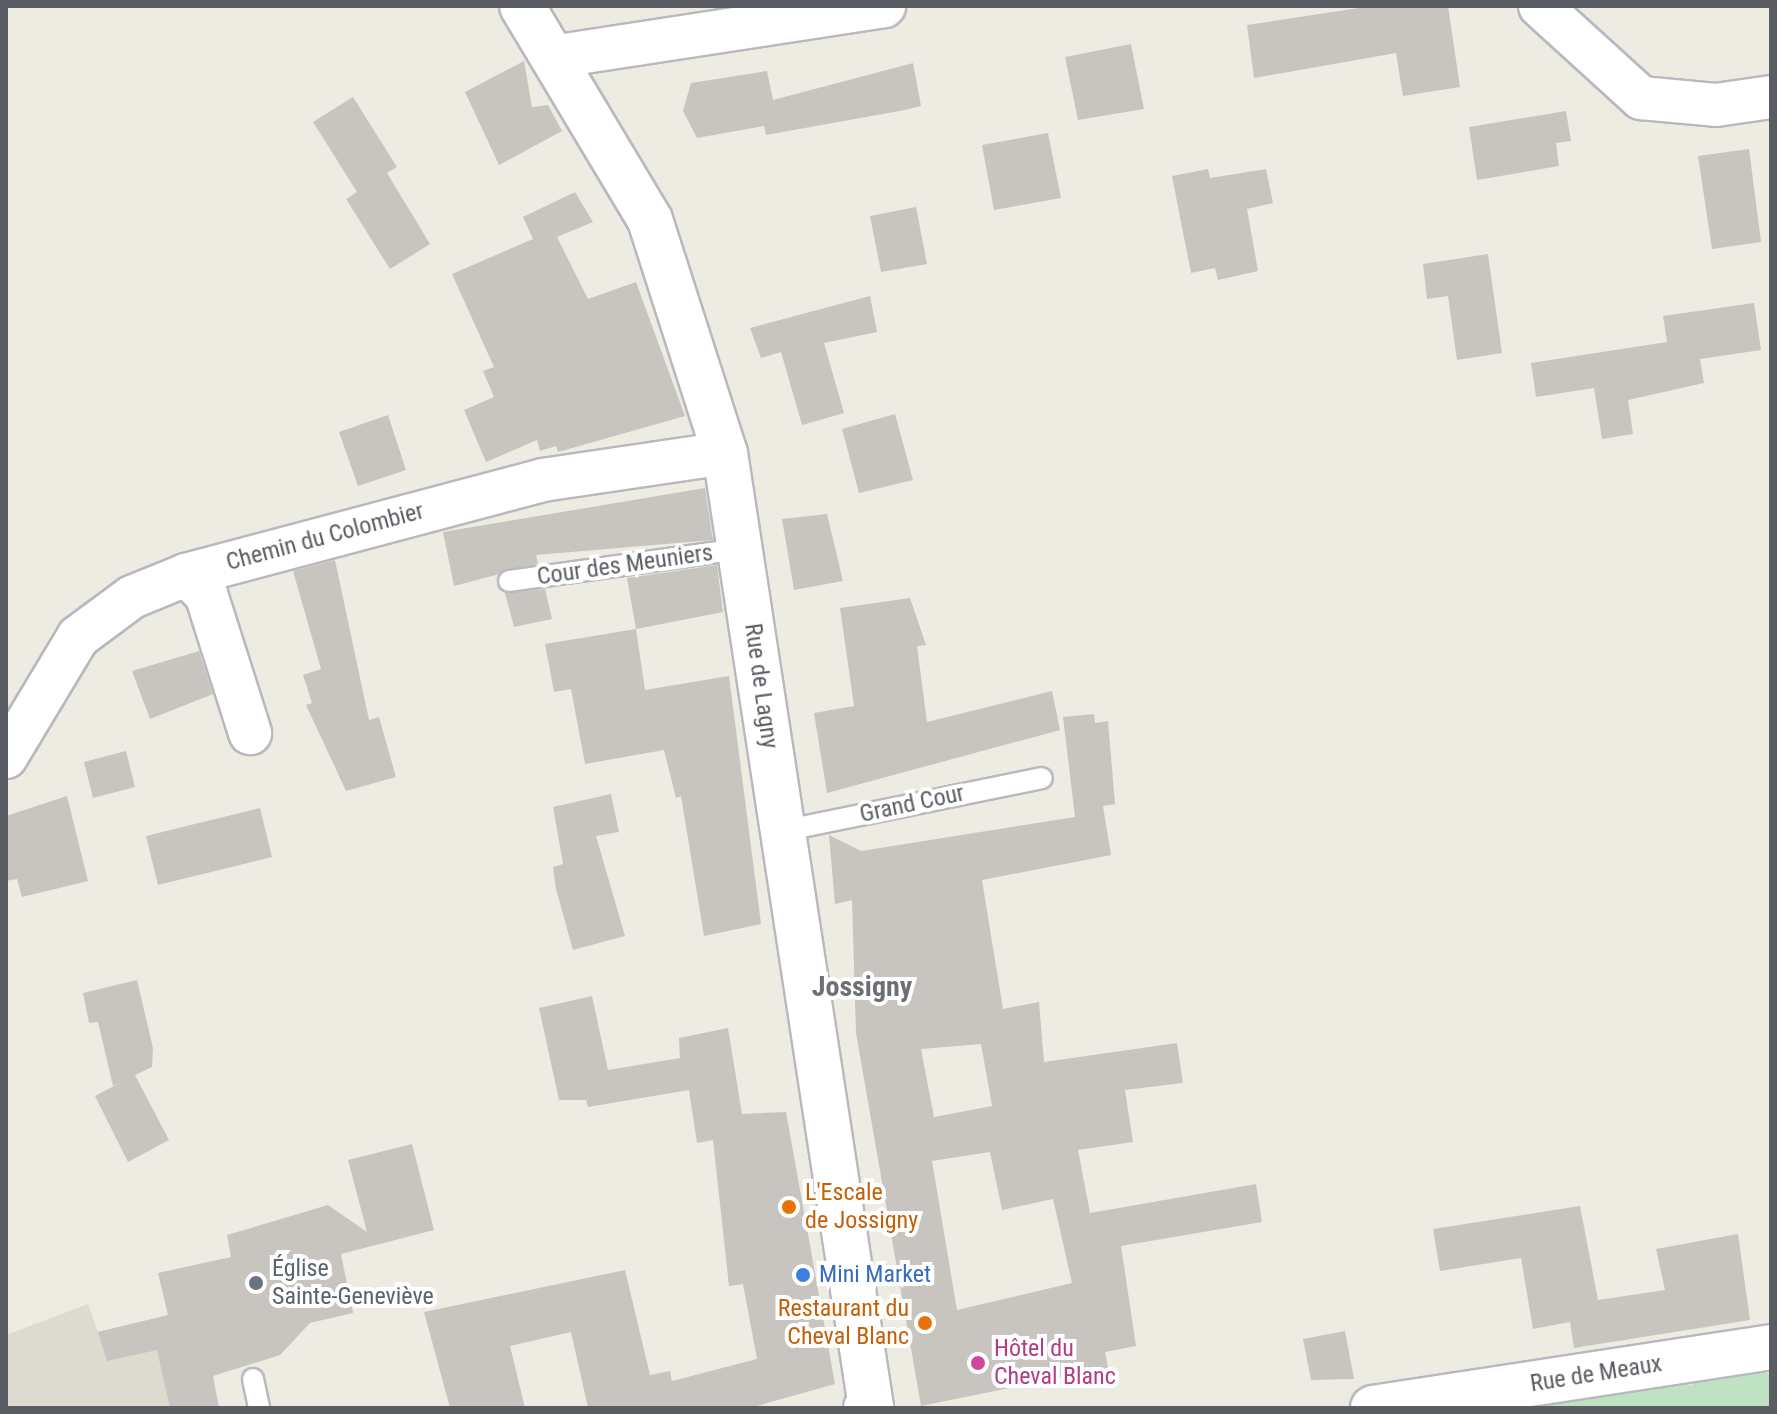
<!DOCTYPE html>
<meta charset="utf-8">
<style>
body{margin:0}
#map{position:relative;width:1777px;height:1414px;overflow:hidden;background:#edebe2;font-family:"Roboto Condensed",sans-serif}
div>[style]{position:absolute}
.education>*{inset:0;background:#dddad0}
.green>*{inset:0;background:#bfe3c2}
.building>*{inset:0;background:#c8c5c0}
.roads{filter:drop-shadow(2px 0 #b7b9be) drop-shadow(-2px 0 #b7b9be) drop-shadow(0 2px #b7b9be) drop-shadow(0 -2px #b7b9be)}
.service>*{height:20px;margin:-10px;padding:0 10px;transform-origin:10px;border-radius:10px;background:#fff}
.minor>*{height:42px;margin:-21px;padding:0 21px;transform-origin:21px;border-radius:21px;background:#fff}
.tertiary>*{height:44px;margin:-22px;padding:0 22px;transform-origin:22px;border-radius:22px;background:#fff}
.secondary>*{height:44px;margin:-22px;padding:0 22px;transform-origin:22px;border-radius:22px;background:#fff}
.dots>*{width:22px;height:22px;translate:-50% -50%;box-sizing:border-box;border:4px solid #fff;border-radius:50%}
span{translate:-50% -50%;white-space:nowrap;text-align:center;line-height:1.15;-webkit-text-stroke:8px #fff;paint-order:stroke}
.street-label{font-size:24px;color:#5a5d62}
.food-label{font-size:24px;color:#c56008}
.left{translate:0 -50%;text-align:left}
.right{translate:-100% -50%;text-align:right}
.worship-label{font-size:24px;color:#5b616d}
.shop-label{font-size:24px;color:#366cbe}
.hotel-label{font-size:24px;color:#b23c85}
.quarter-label{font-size:28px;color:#6c6f74;font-weight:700}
.frame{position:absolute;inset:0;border:8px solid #5a5d62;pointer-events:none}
</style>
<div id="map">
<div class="education">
<i style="clip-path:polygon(88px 1304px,98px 1332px,173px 1314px,205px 1338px,219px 1408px,6px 1408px,6px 1335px)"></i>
</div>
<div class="green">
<i style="clip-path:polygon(1736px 1360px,1771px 1375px,1771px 1408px,1498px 1408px,1645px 1383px,1692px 1385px,1699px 1373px)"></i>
</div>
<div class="building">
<i style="clip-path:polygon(1372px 6px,1448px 6px,1460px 87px,1403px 96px,1396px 53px,1254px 78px,1247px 25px)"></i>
<i style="clip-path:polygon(1131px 44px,1144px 109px,1078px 120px,1065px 57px)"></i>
<i style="clip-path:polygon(524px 61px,532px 107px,548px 105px,562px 131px,499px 165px,465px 92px)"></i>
<i style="clip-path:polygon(913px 63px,921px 106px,905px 110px,766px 135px,764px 126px,697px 138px,683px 111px,691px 83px,767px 71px,773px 100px)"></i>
<i style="clip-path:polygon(353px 97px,397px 167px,387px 173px,430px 244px,390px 269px,346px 199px,357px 192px,313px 122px)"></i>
<i style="clip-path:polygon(1566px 111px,1571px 141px,1556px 143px,1559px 166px,1477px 180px,1469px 127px)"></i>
<i style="clip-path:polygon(1048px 133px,1061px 198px,994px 210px,982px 145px)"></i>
<i style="clip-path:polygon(1749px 149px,1761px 242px,1712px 249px,1698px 156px)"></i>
<i style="clip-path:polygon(1208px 169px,1210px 178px,1266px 169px,1273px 203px,1247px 209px,1258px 271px,1218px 280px,1215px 268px,1191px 273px,1172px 176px)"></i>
<i style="clip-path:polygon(575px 192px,593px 222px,557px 237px,588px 299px,636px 282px,685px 416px,558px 452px,556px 446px,540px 451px,537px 440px,486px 462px,464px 410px,494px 397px,483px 371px,494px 367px,452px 274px,533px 239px,523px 217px)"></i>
<i style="clip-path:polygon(916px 207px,927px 264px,881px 272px,870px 216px)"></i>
<i style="clip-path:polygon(1488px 254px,1502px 353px,1457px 360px,1448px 296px,1427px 299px,1423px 264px)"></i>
<i style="clip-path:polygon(870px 296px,877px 332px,824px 343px,844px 413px,802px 425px,781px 352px,761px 358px,750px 328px)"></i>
<i style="clip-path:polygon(1754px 303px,1761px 350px,1700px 359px,1704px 383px,1628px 400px,1633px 434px,1602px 439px,1594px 388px,1536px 397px,1531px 363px,1667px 342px,1663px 316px)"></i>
<i style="clip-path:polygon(895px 414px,913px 480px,859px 493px,842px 429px)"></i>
<i style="clip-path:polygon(388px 415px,406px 470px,358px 486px,339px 432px)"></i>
<i style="clip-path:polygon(705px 488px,713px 540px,536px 555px,538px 564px,454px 586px,443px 532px)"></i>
<i style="clip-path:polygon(827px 514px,843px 581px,794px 590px,782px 519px)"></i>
<i style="clip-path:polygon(335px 560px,369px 720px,379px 717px,396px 777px,346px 791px,306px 705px,312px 703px,303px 675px,321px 669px,293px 571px)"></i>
<i style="clip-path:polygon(717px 565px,723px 612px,636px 629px,645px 690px,729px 676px,761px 924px,704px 936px,681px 796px,676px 798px,664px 750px,585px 764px,571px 689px,554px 692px,545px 644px,636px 629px,627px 578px)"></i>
<i style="clip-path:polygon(545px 589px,552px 619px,514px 627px,505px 593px)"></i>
<i style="clip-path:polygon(910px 598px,926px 645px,917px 646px,927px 722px,1052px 691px,1060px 730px,827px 793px,814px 713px,854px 706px,840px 608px)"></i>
<i style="clip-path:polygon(199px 651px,213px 694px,150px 719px,132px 671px)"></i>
<i style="clip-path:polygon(evenodd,1094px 714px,1095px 723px,1108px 721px,1115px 804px,1103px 806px,1111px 855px,982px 880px,1003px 1009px,1039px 1002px,1044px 1062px,1177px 1043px,1183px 1083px,1125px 1090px,1133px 1142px,1078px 1150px,1090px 1213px,1256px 1184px,1262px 1222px,1121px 1246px,1136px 1346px,1105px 1352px,1108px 1368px,921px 1406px,856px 1033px,852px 900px,835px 904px,829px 835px,861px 851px,1075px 817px,1063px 717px,1094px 714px,981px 1044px,992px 1106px,934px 1117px,921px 1049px,981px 1044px,1094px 714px,990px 1152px,1002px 1210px,1053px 1199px,1072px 1283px,957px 1310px,932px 1161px,990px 1152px)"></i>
<i style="clip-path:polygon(126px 751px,135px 787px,93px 798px,84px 762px)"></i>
<i style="clip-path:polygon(611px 794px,619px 832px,596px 836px,625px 936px,573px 950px,556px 889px,553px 867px,563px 864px,553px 807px)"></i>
<i style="clip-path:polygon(67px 796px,88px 881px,22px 897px,17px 879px,6px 881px,6px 816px)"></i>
<i style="clip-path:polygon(260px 808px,272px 857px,158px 885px,146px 836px)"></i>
<i style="clip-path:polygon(137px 980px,153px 1048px,152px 1067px,135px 1075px,169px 1140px,128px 1162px,95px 1096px,129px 1078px,113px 1086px,98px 1022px,89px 1023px,83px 993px)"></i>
<i style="clip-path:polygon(592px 996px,608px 1070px,680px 1058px,679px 1038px,728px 1028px,742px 1114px,786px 1112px,835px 1384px,750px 1408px,588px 1408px,571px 1332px,510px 1346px,525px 1408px,450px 1408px,424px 1312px,625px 1270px,650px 1375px,670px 1371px,672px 1381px,757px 1359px,743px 1284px,729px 1286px,713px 1140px,697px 1143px,689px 1090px,588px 1107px,586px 1100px,559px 1100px,539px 1008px)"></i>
<i style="clip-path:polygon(412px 1144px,434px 1230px,341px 1254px,353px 1313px,310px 1323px,280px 1355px,213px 1376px,219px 1408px,170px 1408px,157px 1350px,107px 1361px,98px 1332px,168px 1315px,158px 1273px,231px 1257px,227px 1235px,328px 1205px,367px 1232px,348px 1160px)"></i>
<i style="clip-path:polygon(1580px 1206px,1598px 1300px,1665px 1290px,1656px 1249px,1738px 1234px,1750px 1320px,1574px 1348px,1570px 1322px,1533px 1329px,1521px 1258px,1440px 1271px,1433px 1229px)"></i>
<i style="clip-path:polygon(1345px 1331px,1354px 1379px,1311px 1380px,1303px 1339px)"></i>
</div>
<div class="roads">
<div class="service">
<i style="left:509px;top:581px;width:234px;rotate:-7.9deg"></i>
<i style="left:782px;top:831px;width:265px;rotate:-11.5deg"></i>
<i style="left:253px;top:1379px;width:30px;rotate:78deg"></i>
</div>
<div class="minor">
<i style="left:1540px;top:6px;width:137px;rotate:42.3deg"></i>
<i style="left:1641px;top:98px;width:75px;rotate:5.3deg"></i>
<i style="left:1716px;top:105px;width:56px;rotate:-8.3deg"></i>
<i style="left:558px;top:56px;width:330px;rotate:-8.7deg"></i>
<i style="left:186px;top:575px;width:28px;rotate:44deg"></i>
<i style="left:206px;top:594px;width:146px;rotate:72.4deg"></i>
<i style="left:6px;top:757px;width:140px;rotate:-59deg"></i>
<i style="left:78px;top:637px;width:67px;rotate:-36.5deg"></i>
<i style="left:132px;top:597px;width:58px;rotate:-22.2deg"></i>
<i style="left:186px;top:575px;width:369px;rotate:-14.9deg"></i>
<i style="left:543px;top:480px;width:184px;rotate:-8.4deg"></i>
</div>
<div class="tertiary">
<i style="left:522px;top:6px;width:249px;rotate:59.1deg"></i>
<i style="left:650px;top:220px;width:245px;rotate:72.2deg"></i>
<i style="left:725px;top:453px;width:965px;rotate:81.3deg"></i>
</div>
<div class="secondary">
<i style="left:866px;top:1408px;width:5px"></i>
<i style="left:1373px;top:1408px;width:403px;rotate:-8.7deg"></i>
</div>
</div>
<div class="dots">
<i style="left:789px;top:1207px;background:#e8710a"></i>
<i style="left:803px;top:1275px;background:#3f7fe0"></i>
<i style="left:256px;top:1283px;background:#6b7280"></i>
<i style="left:925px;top:1323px;background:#e8710a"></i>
<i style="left:978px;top:1363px;background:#d1479c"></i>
</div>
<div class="street-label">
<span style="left:325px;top:537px;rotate:-15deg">Chemin du Colombier</span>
<span style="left:625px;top:565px;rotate:-8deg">Cour des Meuniers</span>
<span style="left:761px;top:686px;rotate:82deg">Rue de Lagny</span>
<span style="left:912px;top:804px;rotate:-12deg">Grand Cour</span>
<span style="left:1596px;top:1374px;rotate:-9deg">Rue de Meaux</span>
</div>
<div class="food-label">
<span class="left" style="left:805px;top:1207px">L'Escale<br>de Jossigny</span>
<span class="right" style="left:909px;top:1323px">Restaurant du<br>Cheval Blanc</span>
</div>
<div class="worship-label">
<span class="left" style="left:272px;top:1283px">Église<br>Sainte-Geneviève</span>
</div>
<div class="shop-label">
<span class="left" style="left:819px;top:1275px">Mini Market</span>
</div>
<div class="hotel-label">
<span class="left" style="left:994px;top:1363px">Hôtel du<br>Cheval Blanc</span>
</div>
<div class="quarter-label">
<span style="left:862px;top:987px">Jossigny</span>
</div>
<div class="frame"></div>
</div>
